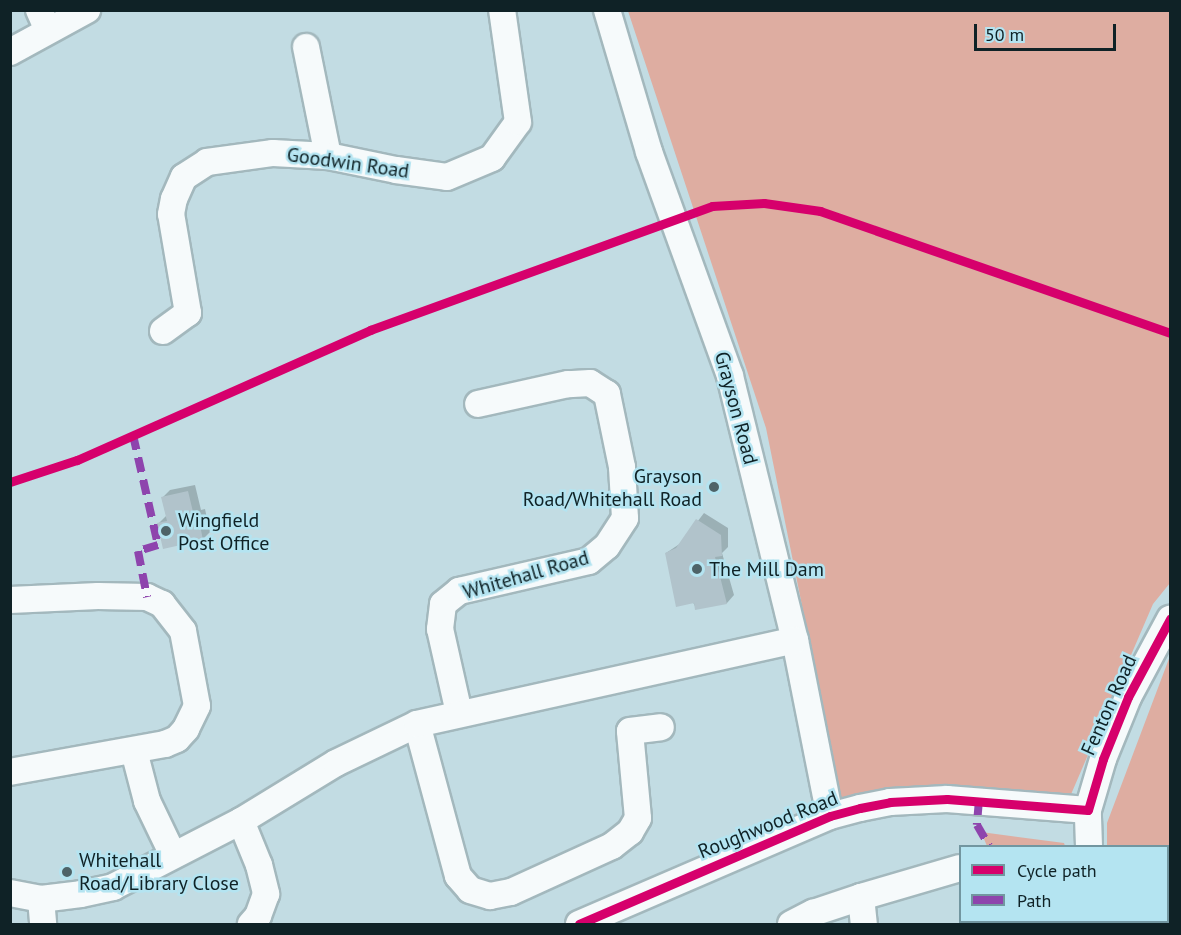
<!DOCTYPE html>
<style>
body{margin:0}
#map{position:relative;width:1181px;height:935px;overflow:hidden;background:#c2dce3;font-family:"PT Sans",sans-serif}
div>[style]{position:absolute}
.green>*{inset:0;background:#deada1}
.shadow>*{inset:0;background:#0003}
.building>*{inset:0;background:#b1c3cb}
.roads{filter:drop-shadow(2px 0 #a3b8bd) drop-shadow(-2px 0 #a3b8bd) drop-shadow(0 2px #a3b8bd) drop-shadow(0 -2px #a3b8bd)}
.minor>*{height:26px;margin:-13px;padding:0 13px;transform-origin:13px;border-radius:13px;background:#f6fafb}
.quiet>*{height:8px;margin-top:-4px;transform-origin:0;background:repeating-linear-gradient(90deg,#8e44ad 0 15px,transparent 0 23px)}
.cycleway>*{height:9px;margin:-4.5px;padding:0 4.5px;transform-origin:4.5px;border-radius:4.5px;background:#d6006c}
.dots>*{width:16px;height:16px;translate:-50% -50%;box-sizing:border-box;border:3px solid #b4e4f1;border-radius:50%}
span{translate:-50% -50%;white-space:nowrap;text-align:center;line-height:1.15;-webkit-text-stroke:5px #b4e4f1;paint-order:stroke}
.street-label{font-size:20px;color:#0f2226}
.poi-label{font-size:20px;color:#0f2226}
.right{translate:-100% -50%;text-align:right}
.left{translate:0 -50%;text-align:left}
.frame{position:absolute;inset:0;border:12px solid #0f2226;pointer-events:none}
.legend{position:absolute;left:959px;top:845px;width:210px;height:78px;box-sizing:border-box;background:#b4e4f1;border:2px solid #7296a0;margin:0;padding:8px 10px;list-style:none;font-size:18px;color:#0f2226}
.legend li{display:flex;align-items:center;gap:12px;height:30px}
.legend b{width:30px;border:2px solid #7296a0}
.scale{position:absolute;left:974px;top:24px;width:142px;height:27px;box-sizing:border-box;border:3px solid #0f2226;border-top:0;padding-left:8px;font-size:18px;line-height:21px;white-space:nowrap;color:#0f2226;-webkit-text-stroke:4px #b4e4f1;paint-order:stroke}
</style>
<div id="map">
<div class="green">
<i style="clip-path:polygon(628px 11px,1170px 11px,1170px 583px,1153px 604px,1069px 799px,926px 790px,841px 798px,766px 428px)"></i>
<i style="clip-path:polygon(1170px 656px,1170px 924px,1107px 924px,1107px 922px,1168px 922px,1168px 846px,1107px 846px,1107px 823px)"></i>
<i style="clip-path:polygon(981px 832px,1064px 843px,1065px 846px,987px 846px)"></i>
</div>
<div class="shadow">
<i style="clip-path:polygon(195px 485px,201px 510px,205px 509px,210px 532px,203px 539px,159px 523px,167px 515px,163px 497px,170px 490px)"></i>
<i style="clip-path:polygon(704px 513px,728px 528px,728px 547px,722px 553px,734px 595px,727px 603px,696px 608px,666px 553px,681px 543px)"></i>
</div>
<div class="building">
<i style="clip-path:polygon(188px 491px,194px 516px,198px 515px,203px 540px,163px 549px,157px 523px,167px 521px,161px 497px)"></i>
<i style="clip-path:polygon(696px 519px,721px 535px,722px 556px,715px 557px,727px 604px,695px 610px,694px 603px,676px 607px,665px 553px,676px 548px)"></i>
</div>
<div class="roads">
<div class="minor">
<i style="left:39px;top:10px;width:22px;rotate:66deg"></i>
<i style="left:607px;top:10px;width:148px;rotate:73.5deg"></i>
<i style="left:649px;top:152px;width:238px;rotate:70.1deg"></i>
<i style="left:730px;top:376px;width:272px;rotate:76.2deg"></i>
<i style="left:795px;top:640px;width:179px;rotate:78.8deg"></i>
<i style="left:306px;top:47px;width:111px;rotate:78.6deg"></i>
<i style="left:10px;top:52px;width:88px;rotate:-28.6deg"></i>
<i style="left:163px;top:331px;width:31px;rotate:-36deg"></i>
<i style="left:188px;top:313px;width:100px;rotate:-99.7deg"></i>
<i style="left:171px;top:214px;width:15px;rotate:-79deg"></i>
<i style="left:174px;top:199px;width:24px;rotate:-66deg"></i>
<i style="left:184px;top:177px;width:27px;rotate:-33deg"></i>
<i style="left:207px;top:162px;width:67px;rotate:-7.8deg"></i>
<i style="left:273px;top:153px;width:55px;rotate:3.1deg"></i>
<i style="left:328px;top:156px;width:69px;rotate:11.6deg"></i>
<i style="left:396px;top:170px;width:51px;rotate:7.8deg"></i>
<i style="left:447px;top:177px;width:49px;rotate:-22.9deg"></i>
<i style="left:492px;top:158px;width:44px;rotate:-54.2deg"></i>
<i style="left:518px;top:122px;width:113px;rotate:-98.1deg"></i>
<i style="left:10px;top:600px;width:88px;rotate:-2.6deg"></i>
<i style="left:98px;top:596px;width:49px;rotate:1.2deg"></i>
<i style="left:147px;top:597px;width:17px;rotate:25deg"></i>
<i style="left:162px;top:604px;width:34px;rotate:52deg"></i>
<i style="left:183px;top:631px;width:76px;rotate:79.4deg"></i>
<i style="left:197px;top:706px;width:25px;rotate:116deg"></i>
<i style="left:186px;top:729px;width:13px;rotate:132deg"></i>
<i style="left:177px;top:739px;width:13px;rotate:157deg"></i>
<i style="left:165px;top:744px;width:158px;rotate:169.8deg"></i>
<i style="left:459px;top:713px;width:86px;rotate:-102.7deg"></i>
<i style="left:440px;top:629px;width:25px;rotate:-83deg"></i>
<i style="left:443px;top:604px;width:21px;rotate:-39deg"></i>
<i style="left:459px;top:591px;width:133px;rotate:-13deg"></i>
<i style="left:589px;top:561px;width:23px;rotate:-40deg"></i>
<i style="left:607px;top:546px;width:33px;rotate:-57deg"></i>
<i style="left:625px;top:518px;width:51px;rotate:-93.4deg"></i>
<i style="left:622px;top:467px;width:75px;rotate:-101.6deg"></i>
<i style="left:607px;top:394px;width:20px;rotate:-147deg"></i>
<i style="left:590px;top:383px;width:22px;rotate:177deg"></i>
<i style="left:568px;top:384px;width:92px;rotate:167.5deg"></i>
<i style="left:417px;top:724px;width:157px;rotate:74.9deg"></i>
<i style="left:458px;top:876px;width:18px;rotate:49deg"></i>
<i style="left:470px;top:890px;width:21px;rotate:17deg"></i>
<i style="left:490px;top:896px;width:21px;rotate:-11deg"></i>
<i style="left:511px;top:892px;width:111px;rotate:-24.5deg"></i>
<i style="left:612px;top:846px;width:23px;rotate:-38deg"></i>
<i style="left:630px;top:832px;width:16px;rotate:-60deg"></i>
<i style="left:638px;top:818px;width:87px;rotate:-95.3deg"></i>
<i style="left:630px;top:731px;width:31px;rotate:-7deg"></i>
<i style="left:134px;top:751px;width:52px;rotate:75.4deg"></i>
<i style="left:147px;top:801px;width:60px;rotate:64.3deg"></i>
<i style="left:241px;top:821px;width:48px;rotate:67.8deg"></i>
<i style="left:259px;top:865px;width:30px;rotate:76deg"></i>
<i style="left:266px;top:894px;width:23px;rotate:110deg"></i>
<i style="left:258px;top:916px;width:11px;rotate:131deg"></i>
<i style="left:1089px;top:846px;width:36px;rotate:-92deg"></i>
<i style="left:1088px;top:810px;width:53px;rotate:-73.6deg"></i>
<i style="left:1103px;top:759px;width:67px;rotate:-68deg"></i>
<i style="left:1128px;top:697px;width:89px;rotate:-61.7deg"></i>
<i style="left:10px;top:893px;width:32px;rotate:11deg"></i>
<i style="left:41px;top:899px;width:40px;rotate:-7.1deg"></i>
<i style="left:81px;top:894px;width:33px;rotate:-12deg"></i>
<i style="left:113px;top:887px;width:144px;rotate:-27.3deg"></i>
<i style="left:241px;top:821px;width:111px;rotate:-31.4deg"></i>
<i style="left:336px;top:763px;width:90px;rotate:-25.7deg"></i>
<i style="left:417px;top:724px;width:387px;rotate:-12.5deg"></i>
<i style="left:861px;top:897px;width:27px;rotate:84deg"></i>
<i style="left:41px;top:899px;width:25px;rotate:85deg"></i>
<i style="left:1094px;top:922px;width:2px;rotate:63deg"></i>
<i style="left:579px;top:924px;width:273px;rotate:-23.3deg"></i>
<i style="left:830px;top:816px;width:31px;rotate:-15deg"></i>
<i style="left:860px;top:808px;width:31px;rotate:-11deg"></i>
<i style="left:890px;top:802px;width:57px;rotate:-3deg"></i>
<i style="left:947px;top:799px;width:141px;rotate:4.5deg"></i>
<i style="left:791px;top:924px;width:25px;rotate:-27deg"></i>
<i style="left:813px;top:913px;width:51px;rotate:-18.4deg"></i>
<i style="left:861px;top:897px;width:103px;rotate:-16.3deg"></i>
</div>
</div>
<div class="quiet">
<i style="left:133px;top:435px;width:113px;rotate:77.2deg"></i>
<i style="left:158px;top:545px;width:21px;rotate:163deg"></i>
<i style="left:138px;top:551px;width:47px;rotate:78.9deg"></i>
<i style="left:979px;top:800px;width:25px;rotate:95deg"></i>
<i style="left:977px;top:825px;width:24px;rotate:60deg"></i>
<i style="left:1037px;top:922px;width:3px;rotate:45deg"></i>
</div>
<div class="cycleway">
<i style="left:10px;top:482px;width:71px;rotate:-18.2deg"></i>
<i style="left:77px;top:460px;width:321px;rotate:-23.9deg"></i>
<i style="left:370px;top:330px;width:364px;rotate:-19.9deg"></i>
<i style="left:712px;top:206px;width:52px;rotate:-3.3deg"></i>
<i style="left:764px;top:203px;width:57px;rotate:8.1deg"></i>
<i style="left:820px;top:211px;width:371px;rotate:19.2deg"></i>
<i style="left:579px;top:924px;width:273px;rotate:-23.3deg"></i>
<i style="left:830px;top:816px;width:31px;rotate:-15deg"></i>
<i style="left:860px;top:808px;width:31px;rotate:-11deg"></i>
<i style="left:890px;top:802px;width:57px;rotate:-3deg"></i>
<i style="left:947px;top:799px;width:141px;rotate:4.5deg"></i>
<i style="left:1088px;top:810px;width:53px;rotate:-73.6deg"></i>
<i style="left:1103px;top:759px;width:67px;rotate:-68deg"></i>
<i style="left:1128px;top:697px;width:89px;rotate:-61.7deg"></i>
</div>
<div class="dots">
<i style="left:714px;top:487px;background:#4e6368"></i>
<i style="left:166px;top:531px;background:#4e6368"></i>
<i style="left:697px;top:569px;background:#4e6368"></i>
<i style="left:67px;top:872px;background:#4e6368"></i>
</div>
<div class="street-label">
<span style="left:348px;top:163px;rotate:8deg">Goodwin Road</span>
<span style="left:736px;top:408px;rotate:75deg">Grayson Road</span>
<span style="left:526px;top:575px;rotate:-16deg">Whitehall Road</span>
<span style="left:1109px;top:705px;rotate:-66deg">Fenton Road</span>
<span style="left:768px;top:825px;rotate:-22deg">Roughwood Road</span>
</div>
<div class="poi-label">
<span class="right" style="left:702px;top:488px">Grayson<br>Road/Whitehall Road</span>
<span class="left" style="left:178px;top:532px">Wingfield<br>Post Office</span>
<span class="left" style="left:709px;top:569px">The Mill Dam</span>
<span class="left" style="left:79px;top:872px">Whitehall<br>Road/Library Close</span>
</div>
<div class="frame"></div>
<ul class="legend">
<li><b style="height:8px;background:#d6006c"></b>Cycle path</li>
<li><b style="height:8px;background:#8e44ad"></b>Path</li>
</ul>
<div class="scale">50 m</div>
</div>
